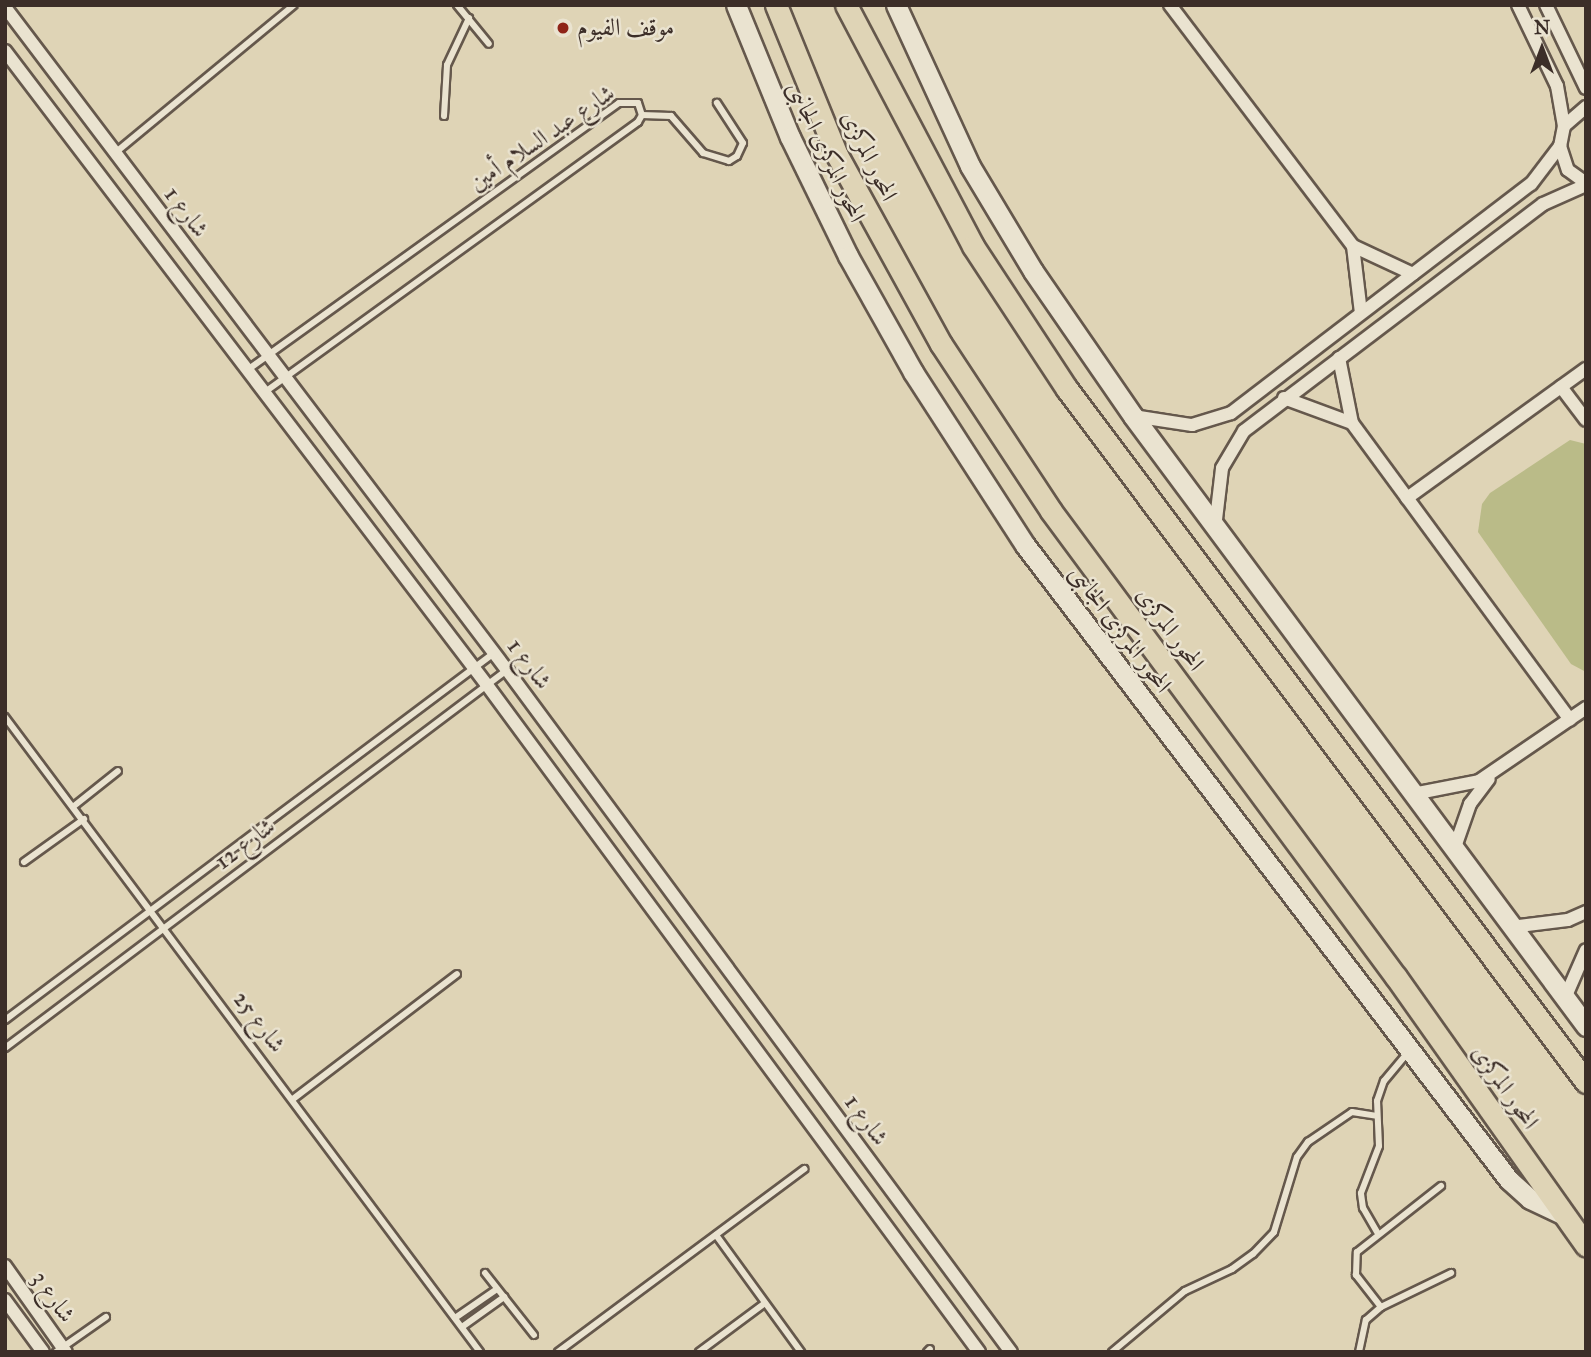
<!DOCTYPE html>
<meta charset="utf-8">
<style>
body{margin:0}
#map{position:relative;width:1591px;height:1357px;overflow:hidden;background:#dfd4b6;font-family:"IM FELL Great Primer",Amiri,serif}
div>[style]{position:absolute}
.green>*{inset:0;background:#babb88}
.roads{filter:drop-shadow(2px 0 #65584c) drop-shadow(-2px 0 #65584c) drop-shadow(0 2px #65584c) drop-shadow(0 -2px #65584c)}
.service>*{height:6px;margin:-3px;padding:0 3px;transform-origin:3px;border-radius:3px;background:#eae3d0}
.minor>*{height:12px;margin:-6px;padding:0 6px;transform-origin:6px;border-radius:6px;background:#eae3d0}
.secondary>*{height:19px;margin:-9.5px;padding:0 9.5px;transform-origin:9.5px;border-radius:9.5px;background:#eae3d0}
.trunk>*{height:21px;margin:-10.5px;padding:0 10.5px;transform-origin:10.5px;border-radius:10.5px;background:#dfd4b6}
.dots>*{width:19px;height:19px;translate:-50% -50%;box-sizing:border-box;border:4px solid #eae3d0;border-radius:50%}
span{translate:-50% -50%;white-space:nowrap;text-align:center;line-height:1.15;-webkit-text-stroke:5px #eae3d0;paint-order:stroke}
.poi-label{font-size:24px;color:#3c2e28}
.left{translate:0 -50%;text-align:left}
.street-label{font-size:24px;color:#3c2e28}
.frame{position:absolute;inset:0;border:7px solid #3c2e28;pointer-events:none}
.north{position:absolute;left:1507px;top:14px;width:70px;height:70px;-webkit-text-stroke:5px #eae3d0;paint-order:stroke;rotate:0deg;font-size:19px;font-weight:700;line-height:28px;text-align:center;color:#3c2e28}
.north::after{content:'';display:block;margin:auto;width:24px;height:32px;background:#3c2e28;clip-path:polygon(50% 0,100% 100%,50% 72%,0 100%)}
</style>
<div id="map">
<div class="green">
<i style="clip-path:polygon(1570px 440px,1586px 444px,1586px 672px,1571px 664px,1478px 532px,1482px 504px,1490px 493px)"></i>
</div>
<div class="roads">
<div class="service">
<i style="left:457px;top:5px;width:50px;rotate:50.6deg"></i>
<i style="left:642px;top:115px;width:29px;rotate:2deg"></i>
<i style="left:671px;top:116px;width:49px;rotate:49.1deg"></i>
<i style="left:703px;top:153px;width:27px;rotate:17deg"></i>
<i style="left:729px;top:161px;width:9px;rotate:-32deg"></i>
<i style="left:737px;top:156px;width:14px;rotate:-65deg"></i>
<i style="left:743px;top:143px;width:48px;rotate:-123deg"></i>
<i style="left:444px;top:116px;width:51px;rotate:-86.6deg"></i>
<i style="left:447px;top:65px;width:52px;rotate:-64.9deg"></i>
<i style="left:115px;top:153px;width:232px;rotate:-39.6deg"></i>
<i style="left:246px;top:371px;width:459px;rotate:-35.7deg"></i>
<i style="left:619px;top:103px;width:19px"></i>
<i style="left:638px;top:103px;width:13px;rotate:72deg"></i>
<i style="left:642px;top:115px;width:8px;rotate:120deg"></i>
<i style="left:638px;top:122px;width:462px;rotate:144.1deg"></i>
<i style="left:5px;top:717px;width:793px;rotate:53.2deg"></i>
<i style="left:74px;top:806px;width:56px;rotate:-38.5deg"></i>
<i style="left:24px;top:862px;width:74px;rotate:-35.6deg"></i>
<i style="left:5px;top:1020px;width:611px;rotate:-36.89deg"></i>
<i style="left:5px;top:1048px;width:628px;rotate:-36.98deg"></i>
<i style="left:293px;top:1099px;width:206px;rotate:-37.3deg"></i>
<i style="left:1377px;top:1232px;width:28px;rotate:-120deg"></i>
<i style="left:1363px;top:1208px;width:15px;rotate:-98deg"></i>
<i style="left:1361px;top:1193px;width:50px;rotate:-69deg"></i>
<i style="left:1379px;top:1146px;width:45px;rotate:-92.5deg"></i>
<i style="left:1377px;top:1101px;width:21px;rotate:-71deg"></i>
<i style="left:1384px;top:1081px;width:35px;rotate:-50deg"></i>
<i style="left:716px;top:1235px;width:145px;rotate:54deg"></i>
<i style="left:485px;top:1273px;width:79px;rotate:51.7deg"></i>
<i style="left:1381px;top:1307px;width:41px;rotate:-128deg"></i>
<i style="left:1356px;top:1275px;width:23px;rotate:-88deg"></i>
<i style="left:1357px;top:1252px;width:107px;rotate:-38.2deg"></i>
<i style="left:455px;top:1318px;width:51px;rotate:-34.6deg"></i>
<i style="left:462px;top:1327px;width:52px;rotate:-35.5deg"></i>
<i style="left:56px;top:1352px;width:61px;rotate:-35deg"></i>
<i style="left:558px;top:1352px;width:307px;rotate:-36.6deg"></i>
<i style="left:699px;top:1352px;width:82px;rotate:-36.6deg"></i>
<i style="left:927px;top:1352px;width:4px;rotate:-45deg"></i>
<i style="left:1112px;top:1352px;width:95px;rotate:-39.9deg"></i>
<i style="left:1185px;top:1291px;width:52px;rotate:-25.1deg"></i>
<i style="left:1232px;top:1269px;width:26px;rotate:-36deg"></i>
<i style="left:1253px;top:1254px;width:30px;rotate:-46deg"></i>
<i style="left:1274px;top:1232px;width:78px;rotate:-73deg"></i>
<i style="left:1297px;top:1157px;width:19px;rotate:-54deg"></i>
<i style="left:1308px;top:1142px;width:53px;rotate:-34.3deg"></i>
<i style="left:1352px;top:1112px;width:25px;rotate:9deg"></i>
<i style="left:1359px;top:1352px;width:33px;rotate:-78deg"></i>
<i style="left:1366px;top:1320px;width:20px;rotate:-41deg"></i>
<i style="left:1381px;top:1307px;width:78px;rotate:-25.9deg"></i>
</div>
<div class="minor">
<i style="left:1170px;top:5px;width:303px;rotate:52.8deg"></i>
<i style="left:1353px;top:246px;width:66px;rotate:25deg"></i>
<i style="left:1518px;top:5px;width:90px;rotate:64.3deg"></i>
<i style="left:1557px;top:86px;width:41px;rotate:80.1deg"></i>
<i style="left:1546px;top:5px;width:92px;rotate:64.3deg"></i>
<i style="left:5px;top:7px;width:832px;rotate:52.87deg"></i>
<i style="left:507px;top:670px;width:848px;rotate:53.54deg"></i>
<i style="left:5px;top:51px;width:796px;rotate:52.76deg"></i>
<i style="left:487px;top:685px;width:829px;rotate:53.59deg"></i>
<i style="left:1586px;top:107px;width:29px;rotate:139deg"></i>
<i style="left:1564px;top:126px;width:20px;rotate:101deg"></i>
<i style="left:1560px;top:146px;width:25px;rotate:72deg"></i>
<i style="left:1568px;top:170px;width:22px;rotate:36deg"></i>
<i style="left:1353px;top:246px;width:67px;rotate:83.2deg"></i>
<i style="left:1339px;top:358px;width:66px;rotate:78.7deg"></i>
<i style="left:1352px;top:423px;width:368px;rotate:53.7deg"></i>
<i style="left:1561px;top:387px;width:41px;rotate:52.9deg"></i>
<i style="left:1284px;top:398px;width:72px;rotate:20.2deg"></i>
<i style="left:1133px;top:416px;width:60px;rotate:8.7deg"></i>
<i style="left:1192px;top:425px;width:41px;rotate:-17.1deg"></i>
<i style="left:1231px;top:413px;width:377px;rotate:-37.4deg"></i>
<i style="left:1531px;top:184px;width:48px;rotate:-52.7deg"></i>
<i style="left:1407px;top:498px;width:221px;rotate:-35.8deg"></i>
<i style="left:1215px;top:528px;width:60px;rotate:-83.3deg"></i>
<i style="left:1222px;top:468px;width:43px;rotate:-59.3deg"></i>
<i style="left:1244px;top:431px;width:375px;rotate:-37.2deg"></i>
<i style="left:1543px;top:204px;width:47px;rotate:-23.8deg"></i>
<i style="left:1413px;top:794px;width:67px;rotate:-11.1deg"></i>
<i style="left:1479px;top:781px;width:130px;rotate:-34.3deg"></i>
<i style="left:1454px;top:850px;width:49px;rotate:-70.8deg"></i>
<i style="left:1470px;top:804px;width:31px;rotate:-53deg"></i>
<i style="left:1511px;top:927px;width:57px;rotate:-7deg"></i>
<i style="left:1568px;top:920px;width:20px;rotate:-24deg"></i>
<i style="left:1565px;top:998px;width:52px;rotate:-66.4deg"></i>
<i style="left:5px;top:1266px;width:105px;rotate:54.7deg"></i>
<i style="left:5px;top:1300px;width:64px;rotate:53.8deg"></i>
</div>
<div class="secondary">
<i style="left:736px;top:5px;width:143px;rotate:67.8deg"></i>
<i style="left:790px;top:137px;width:132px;rotate:64deg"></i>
<i style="left:848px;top:256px;width:133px;rotate:60.7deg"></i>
<i style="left:913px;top:372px;width:206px;rotate:57.1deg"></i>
<i style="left:1025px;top:545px;width:798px;rotate:52.69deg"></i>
<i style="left:1509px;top:1180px;width:28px;rotate:42deg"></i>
<i style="left:1530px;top:1199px;width:35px;rotate:25deg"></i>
<i style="left:896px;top:5px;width:177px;rotate:65.3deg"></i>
<i style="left:970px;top:166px;width:122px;rotate:59deg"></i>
<i style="left:1033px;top:271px;width:176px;rotate:55.4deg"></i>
<i style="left:1133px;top:416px;width:760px;rotate:53.4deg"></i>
</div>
<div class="trunk">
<i style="left:776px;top:5px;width:162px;rotate:67.9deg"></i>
<i style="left:837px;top:155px;width:216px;rotate:61.2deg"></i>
<i style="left:941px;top:344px;width:200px;rotate:56.6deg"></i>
<i style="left:1051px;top:511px;width:580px;rotate:53.49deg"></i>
<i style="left:1396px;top:977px;width:329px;rotate:54.7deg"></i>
<i style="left:846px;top:5px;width:272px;rotate:62.2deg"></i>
<i style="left:973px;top:246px;width:171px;rotate:56.7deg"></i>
<i style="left:1067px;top:389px;width:866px;rotate:53.17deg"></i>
</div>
</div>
<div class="dots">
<i style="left:563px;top:28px;background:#8f2418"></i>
</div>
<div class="poi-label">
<span class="left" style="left:577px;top:28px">موقف الفيوم</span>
</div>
<div class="street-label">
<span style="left:542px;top:138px;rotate:-34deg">شارع عبد السلام أمين</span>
<span style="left:826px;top:152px;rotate:65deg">المحور المركزى الجانبى</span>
<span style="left:869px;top:156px;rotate:64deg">المحور المركزى</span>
<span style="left:186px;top:212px;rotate:53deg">شارع 1</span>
<span style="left:1120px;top:629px;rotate:53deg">المحور المركزى الجانبى</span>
<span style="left:1170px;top:629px;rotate:54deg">المحور المركزى</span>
<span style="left:529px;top:664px;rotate:53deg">شارع 1</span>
<span style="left:245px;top:844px;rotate:-37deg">شارع 12</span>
<span style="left:259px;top:1022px;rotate:53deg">شارع 25</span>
<span style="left:1505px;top:1087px;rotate:55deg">المحور المركزى</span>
<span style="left:866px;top:1120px;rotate:54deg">شارع 1</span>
<span style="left:53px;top:1297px;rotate:55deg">شارع 3</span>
</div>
<div class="frame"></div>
<div class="north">N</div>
</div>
